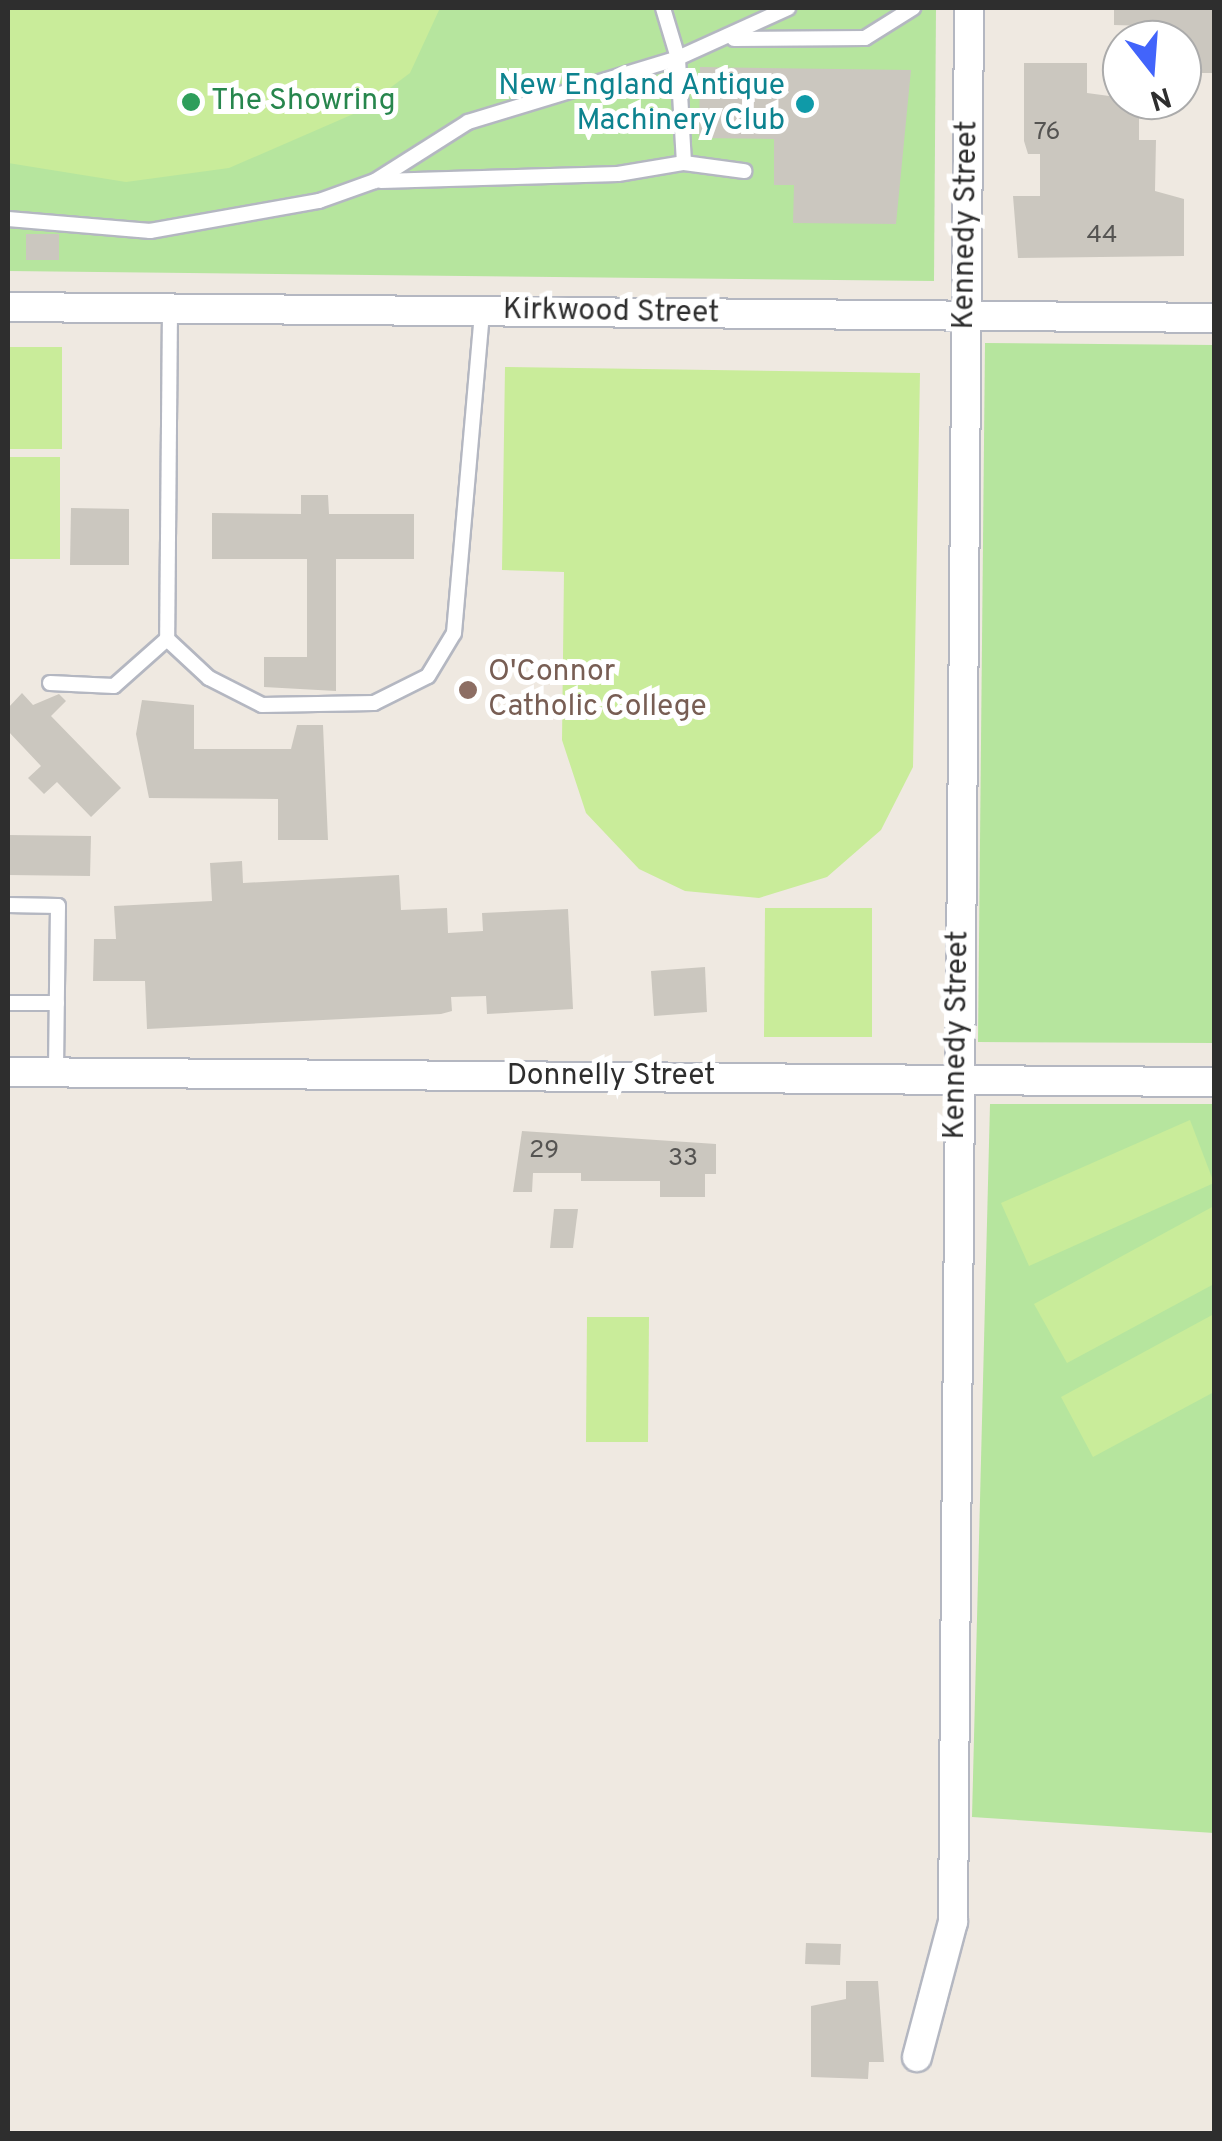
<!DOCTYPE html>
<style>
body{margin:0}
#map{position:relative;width:1222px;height:2141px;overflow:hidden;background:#efe9e1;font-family:Overpass,sans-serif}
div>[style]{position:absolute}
.green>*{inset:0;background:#b6e59e}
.pitch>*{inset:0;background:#c9ec9a}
.building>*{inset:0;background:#cbc7bf}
.roads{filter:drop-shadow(2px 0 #b4b7c1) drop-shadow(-2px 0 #b4b7c1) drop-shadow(0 2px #b4b7c1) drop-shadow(0 -2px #b4b7c1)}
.service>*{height:14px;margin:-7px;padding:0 7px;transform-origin:7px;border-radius:7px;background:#fff}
.minor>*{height:28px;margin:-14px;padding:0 14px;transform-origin:14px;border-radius:14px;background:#fff}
.dots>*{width:28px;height:28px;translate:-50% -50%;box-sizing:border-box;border:5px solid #fff;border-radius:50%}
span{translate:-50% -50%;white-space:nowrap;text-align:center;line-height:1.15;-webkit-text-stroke:10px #fff;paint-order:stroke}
.number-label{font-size:25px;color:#555452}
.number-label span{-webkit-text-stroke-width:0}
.culture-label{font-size:30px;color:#0d838f}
.right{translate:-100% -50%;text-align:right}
.leisure-label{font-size:30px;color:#27864d}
.left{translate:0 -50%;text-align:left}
.street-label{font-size:30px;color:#2e2e2e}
.education-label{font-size:30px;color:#785e54}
.frame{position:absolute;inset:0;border:10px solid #2e2e2e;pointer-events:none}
.north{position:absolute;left:1102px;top:20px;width:100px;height:100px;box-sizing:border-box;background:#fff;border:2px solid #ababab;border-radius:50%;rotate:163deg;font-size:28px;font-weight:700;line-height:40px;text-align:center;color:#2e2e2e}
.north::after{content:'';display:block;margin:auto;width:35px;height:45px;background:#4264fb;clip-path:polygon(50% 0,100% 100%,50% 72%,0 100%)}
</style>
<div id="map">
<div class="green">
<i style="clip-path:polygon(8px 8px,936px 8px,934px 281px,8px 271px)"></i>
<i style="clip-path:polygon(985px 343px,1214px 345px,1214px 1043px,978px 1042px)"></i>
<i style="clip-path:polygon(990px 1104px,1214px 1104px,1214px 1833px,972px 1817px)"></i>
</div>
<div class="pitch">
<i style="clip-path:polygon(8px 8px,440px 8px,410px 73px,358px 112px,229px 168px,126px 182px,8px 163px)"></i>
<i style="clip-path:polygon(8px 347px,62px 347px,62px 449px,8px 449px)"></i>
<i style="clip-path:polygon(505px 367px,920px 373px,913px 767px,881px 830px,827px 877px,759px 898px,685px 891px,639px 869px,586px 813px,562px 740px,564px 572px,502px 570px)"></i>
<i style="clip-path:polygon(8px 457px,60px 457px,60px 559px,8px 559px)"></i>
<i style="clip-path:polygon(765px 908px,872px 908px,872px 1037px,764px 1037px)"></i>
<i style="clip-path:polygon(1190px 1120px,1214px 1183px,1029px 1266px,1001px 1203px)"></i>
<i style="clip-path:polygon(1214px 1206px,1214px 1284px,1067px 1363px,1034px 1304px)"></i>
<i style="clip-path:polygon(1214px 1314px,1214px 1392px,1093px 1457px,1061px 1397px)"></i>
<i style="clip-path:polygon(587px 1317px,649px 1317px,648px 1442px,586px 1442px)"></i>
</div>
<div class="building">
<i style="clip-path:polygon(1114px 8px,1214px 8px,1214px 73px,1182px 73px,1182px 40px,1150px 40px,1150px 26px,1114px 25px)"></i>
<i style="clip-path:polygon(1024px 63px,1087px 63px,1087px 93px,1139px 100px,1139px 140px,1156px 140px,1155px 191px,1184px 199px,1184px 256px,1018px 258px,1013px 196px,1040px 196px,1040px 154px,1028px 154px,1024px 141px)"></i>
<i style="clip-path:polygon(700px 67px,911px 70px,896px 224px,793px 223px,794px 185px,774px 185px,774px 139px,699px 138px)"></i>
<i style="clip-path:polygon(26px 234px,59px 234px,59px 260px,26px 260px)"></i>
<i style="clip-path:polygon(301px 495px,328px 495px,329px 514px,414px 514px,414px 559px,336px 559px,336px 691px,264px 687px,264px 657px,307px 657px,307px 559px,212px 559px,212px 513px,301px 514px)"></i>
<i style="clip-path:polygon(71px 508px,129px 509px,129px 565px,70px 565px)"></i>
<i style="clip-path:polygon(22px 693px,33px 705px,59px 694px,66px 701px,51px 716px,121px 788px,91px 817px,57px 782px,44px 794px,28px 778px,41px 766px,8px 731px,8px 708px)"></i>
<i style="clip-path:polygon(142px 700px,194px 705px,194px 749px,291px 749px,297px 725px,323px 725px,328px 840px,278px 840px,278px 799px,149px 798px,136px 734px)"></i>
<i style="clip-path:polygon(8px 835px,91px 836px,90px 876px,8px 875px)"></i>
<i style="clip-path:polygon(242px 861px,243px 883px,399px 875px,401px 910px,447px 908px,448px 933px,483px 931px,482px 913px,568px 909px,573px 1009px,487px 1014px,486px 996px,451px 997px,452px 1011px,441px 1014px,147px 1029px,145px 981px,93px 981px,94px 939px,116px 939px,114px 906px,212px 901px,210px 863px)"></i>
<i style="clip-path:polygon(705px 967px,707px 1012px,654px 1016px,651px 971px)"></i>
<i style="clip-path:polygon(522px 1131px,716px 1144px,716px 1174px,705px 1174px,705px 1197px,660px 1197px,660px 1181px,581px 1181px,581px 1173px,533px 1173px,532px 1192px,513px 1192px)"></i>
<i style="clip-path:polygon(554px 1209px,578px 1209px,573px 1248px,550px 1248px)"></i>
<i style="clip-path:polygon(806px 1943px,841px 1944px,840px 1965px,805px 1964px)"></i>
<i style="clip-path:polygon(846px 1981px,878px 1981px,884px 2062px,869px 2062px,868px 2079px,811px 2077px,811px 2006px,846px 1999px)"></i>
</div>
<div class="roads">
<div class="service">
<i style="left:734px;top:39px;width:131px;rotate:-0.4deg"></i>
<i style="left:865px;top:38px;width:57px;rotate:-32deg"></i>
<i style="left:684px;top:163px;width:61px;rotate:7.6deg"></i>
<i style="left:381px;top:181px;width:237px;rotate:-1.7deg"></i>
<i style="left:618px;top:174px;width:67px;rotate:-9.5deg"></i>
<i style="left:684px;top:163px;width:105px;rotate:-93.3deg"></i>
<i style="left:678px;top:58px;width:52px;rotate:-106.7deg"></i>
<i style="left:8px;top:219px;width:143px;rotate:4.8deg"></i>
<i style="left:150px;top:231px;width:172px;rotate:-10.1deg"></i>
<i style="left:319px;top:201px;width:59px;rotate:-19.7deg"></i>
<i style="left:375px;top:181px;width:110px;rotate:-32.4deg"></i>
<i style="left:468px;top:122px;width:220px;rotate:-16.9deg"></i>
<i style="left:678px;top:58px;width:121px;rotate:-24.4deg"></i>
<i style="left:170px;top:309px;width:330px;rotate:90.5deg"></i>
<i style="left:167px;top:639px;width:57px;rotate:42.9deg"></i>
<i style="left:209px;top:678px;width:59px;rotate:27deg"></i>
<i style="left:262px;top:705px;width:112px;rotate:-1deg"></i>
<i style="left:374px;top:703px;width:60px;rotate:-26.6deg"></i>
<i style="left:428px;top:676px;width:50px;rotate:-58.8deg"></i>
<i style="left:454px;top:633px;width:322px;rotate:-85deg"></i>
<i style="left:50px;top:683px;width:64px;rotate:2.7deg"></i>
<i style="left:114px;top:686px;width:71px;rotate:-41.6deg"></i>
<i style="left:8px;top:905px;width:50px;rotate:1.1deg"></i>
<i style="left:58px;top:906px;width:167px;rotate:90.7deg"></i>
<i style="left:8px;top:1003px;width:49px"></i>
</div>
<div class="minor">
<i style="left:8px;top:307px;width:1206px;rotate:0.52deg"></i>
<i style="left:8px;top:1072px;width:1206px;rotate:0.48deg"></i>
<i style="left:917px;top:2057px;width:140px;rotate:-75.1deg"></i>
<i style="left:953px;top:1922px;width:1914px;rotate:-89.52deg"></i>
</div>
</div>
<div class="dots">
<i style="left:191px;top:102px;background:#2e9e5b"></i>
<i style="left:805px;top:104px;background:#0f9aa8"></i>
<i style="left:468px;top:690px;background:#8d6e63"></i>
</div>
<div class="number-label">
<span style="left:1047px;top:133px">76</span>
<span style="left:1102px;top:236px">44</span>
<span style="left:544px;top:1151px">29</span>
<span style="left:683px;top:1159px">33</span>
</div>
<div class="culture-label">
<span class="right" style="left:785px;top:104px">New England Antique<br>Machinery Club</span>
</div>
<div class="leisure-label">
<span class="left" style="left:211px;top:102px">The Showring</span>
</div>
<div class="street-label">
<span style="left:967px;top:225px;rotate:-89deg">Kennedy Street</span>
<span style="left:611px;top:313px;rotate:1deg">Kirkwood Street</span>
<span style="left:958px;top:1035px;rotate:-89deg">Kennedy Street</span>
<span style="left:611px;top:1077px">Donnelly Street</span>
</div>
<div class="education-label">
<span class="left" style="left:488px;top:690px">O'Connor<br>Catholic College</span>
</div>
<div class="frame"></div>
<div class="north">N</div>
</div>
